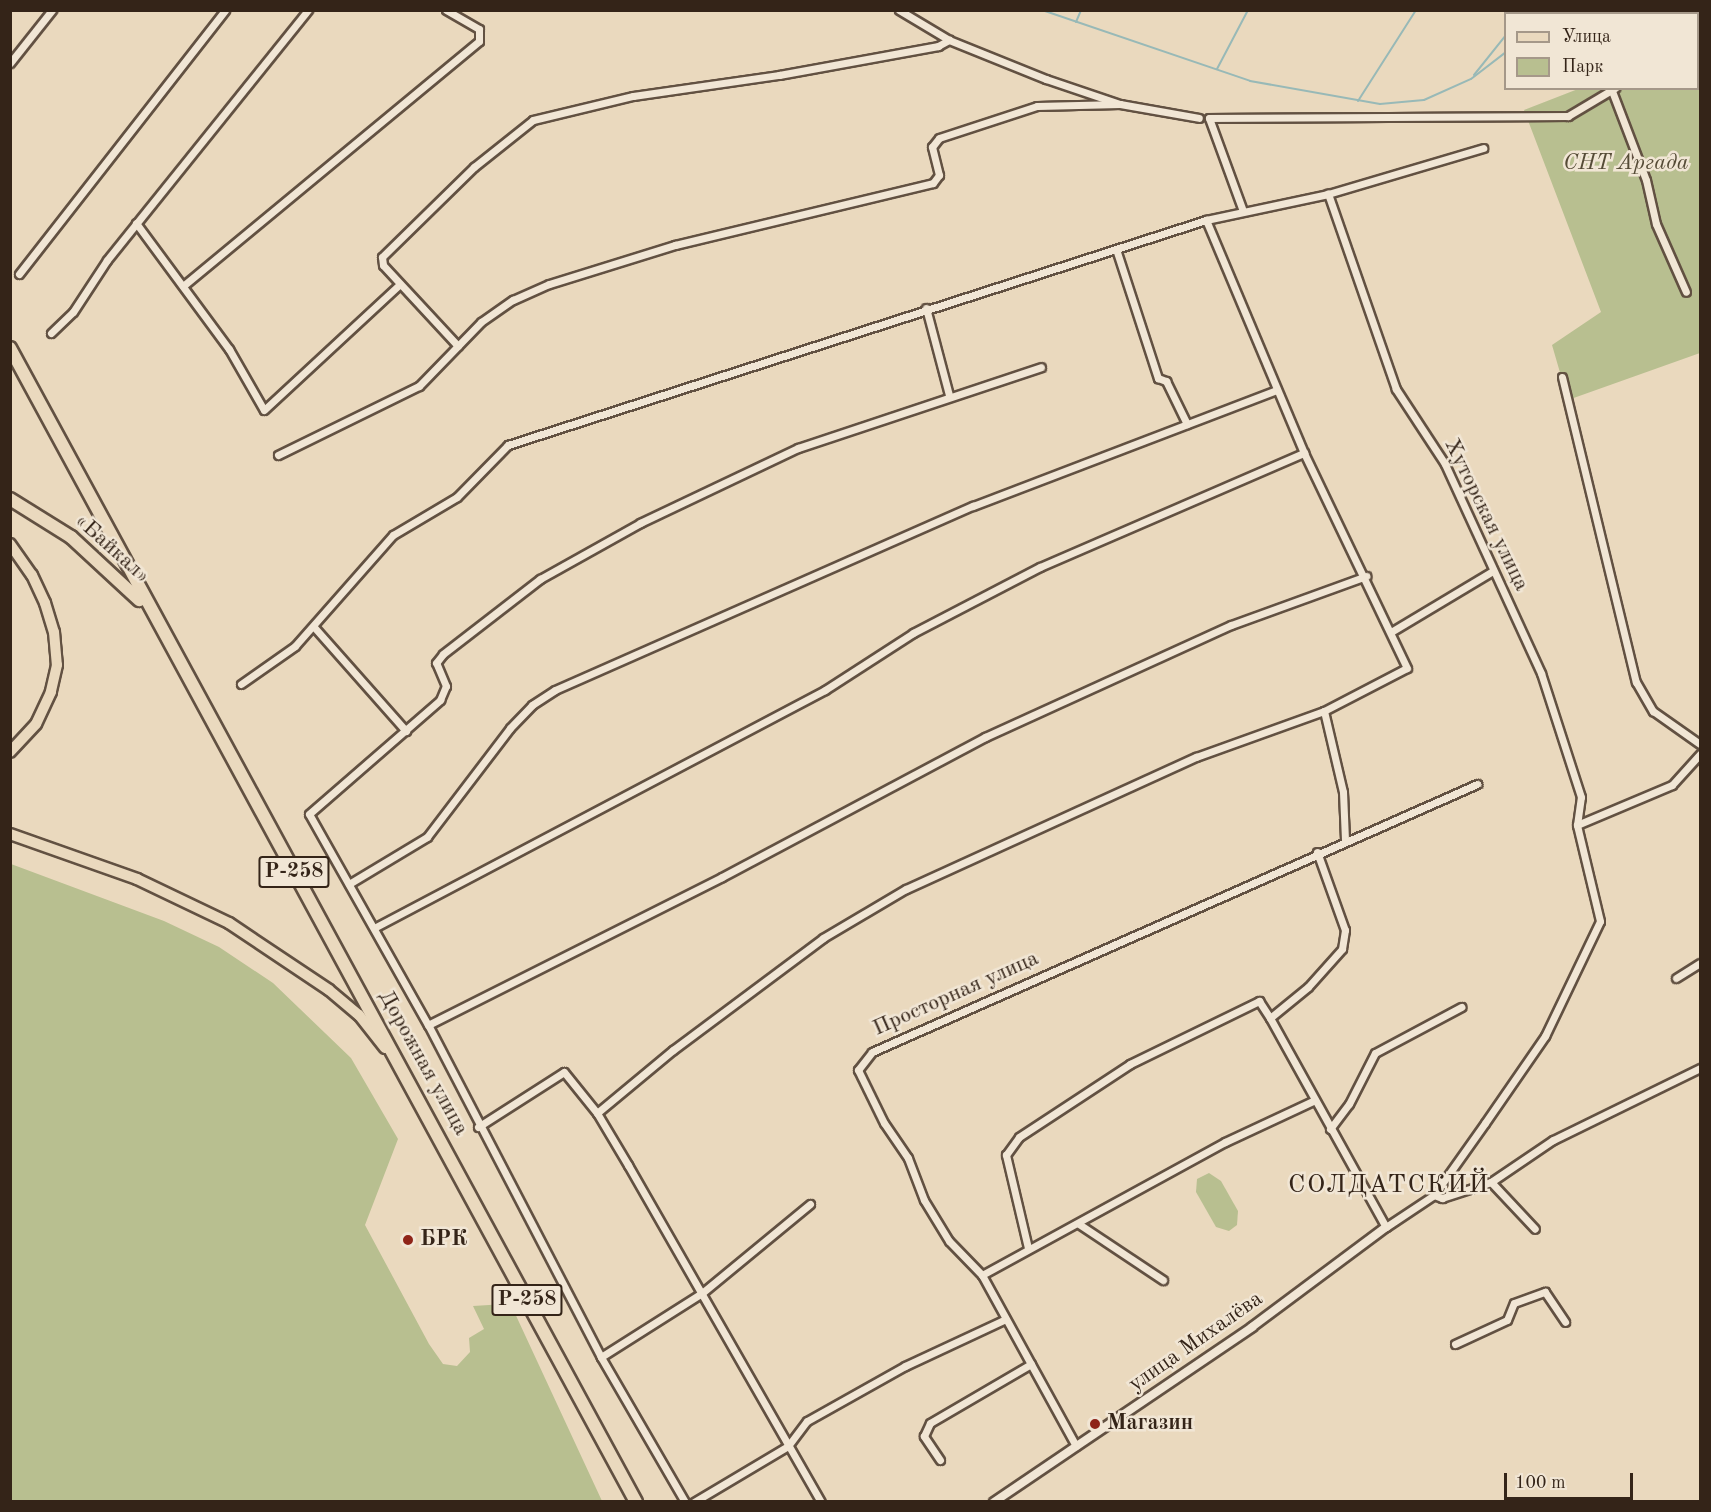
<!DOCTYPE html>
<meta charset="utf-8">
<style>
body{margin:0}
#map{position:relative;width:1711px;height:1512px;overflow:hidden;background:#ead9be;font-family:"Old Standard TT",serif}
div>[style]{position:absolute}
.green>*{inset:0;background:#b8bf90}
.stream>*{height:2px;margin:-1px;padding:0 1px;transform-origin:1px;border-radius:1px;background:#98b9b7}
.roads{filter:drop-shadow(2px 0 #625142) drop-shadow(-2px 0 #625142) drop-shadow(0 2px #625142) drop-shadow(0 -2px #625142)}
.minor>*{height:7px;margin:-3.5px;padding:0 3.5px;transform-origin:3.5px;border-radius:3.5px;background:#f1e6d5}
.tertiary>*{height:8px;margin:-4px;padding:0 4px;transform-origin:4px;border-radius:4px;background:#f1e6d5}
.primary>*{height:10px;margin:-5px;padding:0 5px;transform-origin:5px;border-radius:5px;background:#ead9be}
.trunk>*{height:12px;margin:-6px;padding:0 6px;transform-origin:6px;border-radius:6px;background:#ead9be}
.dots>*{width:16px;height:16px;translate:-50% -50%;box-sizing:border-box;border:3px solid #f1e6d5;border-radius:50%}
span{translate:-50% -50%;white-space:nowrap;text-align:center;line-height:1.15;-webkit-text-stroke:5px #f1e6d5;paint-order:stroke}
.shield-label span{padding:2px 4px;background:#f1e6d5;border:2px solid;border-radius:4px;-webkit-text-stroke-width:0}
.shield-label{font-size:21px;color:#342418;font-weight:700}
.park-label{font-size:22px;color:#554b36;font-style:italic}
.street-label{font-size:22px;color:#342418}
.poi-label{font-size:22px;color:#342418;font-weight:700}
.left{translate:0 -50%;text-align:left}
.quarter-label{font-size:26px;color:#342418;letter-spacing:1.5px}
.frame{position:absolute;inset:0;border:12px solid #342418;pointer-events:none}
.legend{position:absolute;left:1504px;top:12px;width:195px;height:78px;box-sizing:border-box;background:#f1e6d5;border:2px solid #a59889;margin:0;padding:8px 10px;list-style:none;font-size:18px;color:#342418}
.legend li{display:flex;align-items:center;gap:12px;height:30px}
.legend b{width:30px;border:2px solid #a59889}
.scale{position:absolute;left:1504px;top:1473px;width:129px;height:27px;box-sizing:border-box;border:3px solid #342418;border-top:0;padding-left:8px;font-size:18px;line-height:21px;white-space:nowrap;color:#342418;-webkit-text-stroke:4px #f1e6d5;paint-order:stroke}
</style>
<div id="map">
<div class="green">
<i style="clip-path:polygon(1700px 39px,1700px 353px,1568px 400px,1552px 345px,1601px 312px,1524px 110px,1578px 89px,1698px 88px)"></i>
<i style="clip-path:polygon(11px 864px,164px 921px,219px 947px,273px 983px,351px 1058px,398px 1139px,365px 1225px,429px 1344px,443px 1364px,457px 1366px,470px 1352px,469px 1338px,484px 1329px,473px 1306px,505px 1304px,512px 1307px,602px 1501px,11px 1501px)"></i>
<i style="clip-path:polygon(1209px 1173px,1221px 1181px,1238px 1211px,1237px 1225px,1229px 1231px,1216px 1227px,1196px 1192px,1197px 1179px)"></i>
</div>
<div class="stream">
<i style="left:1042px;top:10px;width:220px;rotate:18.8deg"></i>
<i style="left:1250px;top:81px;width:132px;rotate:10deg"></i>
<i style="left:1380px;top:104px;width:44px;rotate:-5.2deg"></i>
<i style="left:1424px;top:100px;width:51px;rotate:-24.1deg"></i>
<i style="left:1471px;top:79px;width:44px;rotate:-37.6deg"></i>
<i style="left:1522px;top:14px;width:4px;rotate:-63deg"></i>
<i style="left:1555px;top:14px;width:5px;rotate:-53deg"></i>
<i style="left:1076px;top:22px;width:13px;rotate:-67deg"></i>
<i style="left:1217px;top:69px;width:67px;rotate:-62.3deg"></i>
<i style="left:1474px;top:75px;width:51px;rotate:-51.3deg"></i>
<i style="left:1358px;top:101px;width:108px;rotate:-57.5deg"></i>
</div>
<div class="roads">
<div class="minor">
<i style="left:899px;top:10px;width:58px;rotate:31deg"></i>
<i style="left:949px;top:40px;width:105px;rotate:21.9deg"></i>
<i style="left:1046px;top:79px;width:78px;rotate:18.7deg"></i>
<i style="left:1120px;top:104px;width:80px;rotate:10deg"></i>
<i style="left:1698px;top:41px;width:2px;rotate:-27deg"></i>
<i style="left:10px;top:63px;width:68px;rotate:-51.6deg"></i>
<i style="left:1612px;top:91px;width:95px;rotate:69.1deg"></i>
<i style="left:1646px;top:180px;width:45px;rotate:77.2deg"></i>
<i style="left:1656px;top:224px;width:74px;rotate:66.2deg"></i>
<i style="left:1243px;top:211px;width:99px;rotate:-110.1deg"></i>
<i style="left:1209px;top:118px;width:359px;rotate:-0.3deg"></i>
<i style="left:1568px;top:116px;width:55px;rotate:-30.8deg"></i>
<i style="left:136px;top:223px;width:157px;rotate:53.6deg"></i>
<i style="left:229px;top:349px;width:70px;rotate:60.2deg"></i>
<i style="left:264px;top:410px;width:185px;rotate:-42.8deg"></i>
<i style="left:1116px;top:249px;width:136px;rotate:72deg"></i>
<i style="left:1158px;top:378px;width:9px;rotate:21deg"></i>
<i style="left:1166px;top:381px;width:48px;rotate:64deg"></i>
<i style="left:19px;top:274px;width:335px;rotate:-52deg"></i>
<i style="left:183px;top:286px;width:384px;rotate:-39.6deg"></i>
<i style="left:479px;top:41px;width:12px;rotate:-90deg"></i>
<i style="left:479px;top:29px;width:38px;rotate:-150deg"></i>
<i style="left:926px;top:308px;width:90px;rotate:75.2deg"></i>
<i style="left:51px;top:333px;width:30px;rotate:-44deg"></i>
<i style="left:73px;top:312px;width:62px;rotate:-56.8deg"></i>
<i style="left:107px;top:260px;width:321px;rotate:-51.2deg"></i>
<i style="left:458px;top:346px;width:110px;rotate:-132.8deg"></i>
<i style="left:383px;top:265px;width:8px;rotate:-97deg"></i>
<i style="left:382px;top:257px;width:129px;rotate:-44.4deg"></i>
<i style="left:474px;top:167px;width:75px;rotate:-38.5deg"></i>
<i style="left:533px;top:120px;width:103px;rotate:-13.5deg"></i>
<i style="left:633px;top:96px;width:148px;rotate:-8.2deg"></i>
<i style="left:779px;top:75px;width:162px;rotate:-10.3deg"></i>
<i style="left:938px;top:46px;width:13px;rotate:-29deg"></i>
<i style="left:1562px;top:377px;width:314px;rotate:76.4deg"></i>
<i style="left:1636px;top:682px;width:34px;rotate:60deg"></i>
<i style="left:1653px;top:711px;width:57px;rotate:35.1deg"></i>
<i style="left:278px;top:455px;width:157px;rotate:-26.1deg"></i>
<i style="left:419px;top:386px;width:89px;rotate:-45.9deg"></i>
<i style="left:481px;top:322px;width:39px;rotate:-35deg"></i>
<i style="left:513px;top:300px;width:39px;rotate:-24deg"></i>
<i style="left:549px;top:284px;width:132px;rotate:-17.2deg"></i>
<i style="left:675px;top:245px;width:265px;rotate:-13.5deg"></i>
<i style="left:933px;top:183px;width:10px;rotate:-53deg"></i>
<i style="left:939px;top:175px;width:29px;rotate:-104deg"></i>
<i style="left:932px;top:147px;width:11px;rotate:-52deg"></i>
<i style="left:939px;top:138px;width:103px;rotate:-18.1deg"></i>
<i style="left:1037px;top:106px;width:83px;rotate:-1.4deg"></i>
<i style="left:314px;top:627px;width:139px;rotate:48.5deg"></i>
<i style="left:1391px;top:632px;width:119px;rotate:-30.9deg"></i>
<i style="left:241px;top:684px;width:66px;rotate:-35.1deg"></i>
<i style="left:295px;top:646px;width:148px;rotate:-48.6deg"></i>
<i style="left:393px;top:535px;width:74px;rotate:-30.7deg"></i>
<i style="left:457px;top:497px;width:73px;rotate:-45.6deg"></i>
<i style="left:508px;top:445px;width:733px;rotate:-17.87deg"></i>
<i style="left:1206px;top:220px;width:125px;rotate:-12deg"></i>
<i style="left:1328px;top:194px;width:162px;rotate:-16.5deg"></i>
<i style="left:1324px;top:711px;width:83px;rotate:76.8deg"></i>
<i style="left:1343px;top:792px;width:48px;rotate:87.6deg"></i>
<i style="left:1577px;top:825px;width:103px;rotate:-22.8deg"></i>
<i style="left:1672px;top:785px;width:42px;rotate:-47.9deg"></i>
<i style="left:1317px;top:852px;width:83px;rotate:70.3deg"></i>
<i style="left:1345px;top:930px;width:19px;rotate:99deg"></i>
<i style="left:1342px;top:949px;width:51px;rotate:131.8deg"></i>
<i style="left:1308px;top:987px;width:49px;rotate:140.8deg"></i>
<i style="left:1270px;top:1018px;width:239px;rotate:61deg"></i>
<i style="left:1386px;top:1227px;width:58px;rotate:-33.7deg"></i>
<i style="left:1434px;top:1195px;width:88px;rotate:-54.7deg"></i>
<i style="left:1485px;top:1123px;width:106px;rotate:-55.4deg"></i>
<i style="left:1545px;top:1036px;width:127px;rotate:-64.4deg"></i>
<i style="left:1600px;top:921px;width:99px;rotate:-103.5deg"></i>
<i style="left:1577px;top:825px;width:28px;rotate:-82deg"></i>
<i style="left:1581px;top:797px;width:130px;rotate:-107.9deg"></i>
<i style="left:1541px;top:673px;width:230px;rotate:-114.7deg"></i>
<i style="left:1445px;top:464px;width:90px;rotate:-123.2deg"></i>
<i style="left:1396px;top:389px;width:207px;rotate:-109.2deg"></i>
<i style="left:349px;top:884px;width:91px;rotate:-31.1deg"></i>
<i style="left:427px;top:837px;width:137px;rotate:-52.7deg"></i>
<i style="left:510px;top:728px;width:32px;rotate:-46deg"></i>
<i style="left:532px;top:705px;width:27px;rotate:-33deg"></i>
<i style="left:555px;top:690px;width:457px;rotate:-23.8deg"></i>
<i style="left:973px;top:506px;width:325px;rotate:-20.9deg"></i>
<i style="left:374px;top:928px;width:510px;rotate:-27.82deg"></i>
<i style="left:825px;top:690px;width:105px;rotate:-32.9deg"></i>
<i style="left:913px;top:633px;width:143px;rotate:-27.5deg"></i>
<i style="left:1040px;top:567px;width:288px;rotate:-23.4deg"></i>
<i style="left:1676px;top:978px;width:28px;rotate:-32deg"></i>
<i style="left:428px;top:1025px;width:329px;rotate:-26.7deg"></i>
<i style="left:722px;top:877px;width:298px;rotate:-28deg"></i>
<i style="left:985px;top:737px;width:270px;rotate:-24.5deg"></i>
<i style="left:1231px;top:625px;width:144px;rotate:-19.9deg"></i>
<i style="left:597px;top:1113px;width:99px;rotate:-39.7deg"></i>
<i style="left:673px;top:1050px;width:187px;rotate:-36.7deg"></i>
<i style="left:823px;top:938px;width:96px;rotate:-30.6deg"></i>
<i style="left:906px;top:889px;width:319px;rotate:-24.5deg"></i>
<i style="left:1196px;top:757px;width:136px;rotate:-19.8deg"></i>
<i style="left:1324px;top:711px;width:93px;rotate:-27.4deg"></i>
<i style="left:1407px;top:668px;width:238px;rotate:-115.6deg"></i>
<i style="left:1304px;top:453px;width:253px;rotate:-112.8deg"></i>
<i style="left:478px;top:1127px;width:102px;rotate:-32.6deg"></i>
<i style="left:564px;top:1072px;width:53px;rotate:51.2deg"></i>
<i style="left:597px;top:1113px;width:61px;rotate:59.2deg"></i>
<i style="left:628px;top:1165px;width:388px;rotate:60.2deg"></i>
<i style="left:1330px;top:1129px;width:31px;rotate:-53deg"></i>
<i style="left:1349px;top:1104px;width:57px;rotate:-63deg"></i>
<i style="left:1375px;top:1053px;width:98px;rotate:-28.1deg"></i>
<i style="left:1491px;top:1182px;width:64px;rotate:46.9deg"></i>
<i style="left:1434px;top:1195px;width:9px;rotate:21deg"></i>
<i style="left:1442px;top:1198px;width:52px;rotate:-18.1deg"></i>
<i style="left:1491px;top:1182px;width:75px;rotate:-34.1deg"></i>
<i style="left:1553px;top:1140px;width:164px;rotate:-26.1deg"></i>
<i style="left:1079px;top:1224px;width:101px;rotate:33.7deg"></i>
<i style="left:1028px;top:1248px;width:96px;rotate:-103.3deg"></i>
<i style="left:1006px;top:1155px;width:22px;rotate:-54deg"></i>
<i style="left:1019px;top:1137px;width:133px;rotate:-33.3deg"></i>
<i style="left:1130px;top:1064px;width:144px;rotate:-26deg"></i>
<i style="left:1259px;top:1001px;width:20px;rotate:57deg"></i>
<i style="left:982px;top:1275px;width:277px;rotate:-28.7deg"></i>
<i style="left:1225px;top:1142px;width:97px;rotate:-25deg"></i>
<i style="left:1455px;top:1344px;width:57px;rotate:-24.8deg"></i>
<i style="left:1507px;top:1320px;width:18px;rotate:-68deg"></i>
<i style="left:1514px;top:1303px;width:33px;rotate:-20deg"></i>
<i style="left:1545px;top:1292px;width:36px;rotate:56deg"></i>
<i style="left:601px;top:1357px;width:120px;rotate:-32.4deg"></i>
<i style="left:702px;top:1293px;width:140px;rotate:-39.5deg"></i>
<i style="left:1076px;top:1446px;width:195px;rotate:-118.8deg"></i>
<i style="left:982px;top:1275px;width:47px;rotate:-134.1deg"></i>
<i style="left:949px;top:1241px;width:48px;rotate:-121.4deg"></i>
<i style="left:924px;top:1200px;width:45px;rotate:-110.9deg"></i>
<i style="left:908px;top:1158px;width:42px;rotate:-124.4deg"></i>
<i style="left:884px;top:1123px;width:59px;rotate:-116.1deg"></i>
<i style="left:858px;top:1070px;width:23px;rotate:-52deg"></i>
<i style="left:872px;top:1052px;width:662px;rotate:-23.89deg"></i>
<i style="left:940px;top:1460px;width:29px;rotate:-124deg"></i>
<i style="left:924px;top:1436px;width:14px;rotate:-65deg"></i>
<i style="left:930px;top:1423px;width:117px;rotate:-30.3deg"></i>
<i style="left:685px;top:1502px;width:168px;rotate:-120.1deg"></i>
<i style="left:601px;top:1357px;width:374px;rotate:-117.5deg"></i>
<i style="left:428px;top:1025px;width:242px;rotate:-119.4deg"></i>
<i style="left:309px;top:814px;width:174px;rotate:-41deg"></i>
<i style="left:440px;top:700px;width:15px;rotate:-67deg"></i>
<i style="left:446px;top:686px;width:25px;rotate:-113deg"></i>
<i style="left:436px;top:663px;width:11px;rotate:-52deg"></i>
<i style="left:443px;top:654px;width:123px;rotate:-37.7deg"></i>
<i style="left:540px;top:579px;width:115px;rotate:-29.2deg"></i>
<i style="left:640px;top:523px;width:175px;rotate:-25.4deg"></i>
<i style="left:798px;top:448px;width:256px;rotate:-18.4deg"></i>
<i style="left:694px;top:1502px;width:109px;rotate:-30.8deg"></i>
<i style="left:788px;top:1446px;width:31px;rotate:-53deg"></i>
<i style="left:807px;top:1421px;width:112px;rotate:-29.3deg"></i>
<i style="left:905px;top:1366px;width:111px;rotate:-25deg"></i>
</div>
<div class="tertiary">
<i style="left:994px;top:1502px;width:312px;rotate:-34.1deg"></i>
<i style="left:1252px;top:1327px;width:167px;rotate:-36.7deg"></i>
</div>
<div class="primary">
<i style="left:10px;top:544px;width:38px;rotate:55deg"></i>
<i style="left:32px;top:575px;width:31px;rotate:65deg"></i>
<i style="left:45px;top:603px;width:30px;rotate:73deg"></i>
<i style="left:54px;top:632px;width:33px;rotate:85deg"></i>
<i style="left:57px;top:665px;width:28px;rotate:103deg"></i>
<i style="left:51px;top:692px;width:35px;rotate:115deg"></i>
<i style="left:36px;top:724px;width:38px;rotate:133deg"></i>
<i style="left:10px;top:834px;width:135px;rotate:19.5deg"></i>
<i style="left:137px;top:879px;width:102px;rotate:25.6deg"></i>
<i style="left:229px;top:923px;width:120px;rotate:33.8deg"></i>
<i style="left:329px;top:990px;width:39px;rotate:40deg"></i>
<i style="left:359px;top:1015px;width:42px;rotate:51.8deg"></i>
</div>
<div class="trunk">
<i style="left:10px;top:348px;width:1313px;rotate:61.52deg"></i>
<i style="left:10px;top:499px;width:72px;rotate:31.9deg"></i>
<i style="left:71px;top:537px;width:93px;rotate:42.8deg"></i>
</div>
</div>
<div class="dots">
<i style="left:408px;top:1240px;background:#8f2418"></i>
<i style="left:1095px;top:1424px;background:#8f2418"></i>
</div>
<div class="shield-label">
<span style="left:294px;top:872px">Р-258</span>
<span style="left:527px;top:1300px">Р-258</span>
</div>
<div class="park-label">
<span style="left:1626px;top:164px">СНТ Аргада</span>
</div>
<div class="street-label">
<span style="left:1486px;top:515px;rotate:64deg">Хуторская улица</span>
<span style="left:112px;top:549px;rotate:42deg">«Байкал»</span>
<span style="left:956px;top:994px;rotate:-24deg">Просторная улица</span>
<span style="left:423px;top:1063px;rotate:61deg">Дорожная улица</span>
<span style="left:1196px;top:1342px;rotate:-35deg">улица Михалёва</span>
</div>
<div class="poi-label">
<span class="left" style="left:420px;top:1240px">БРК</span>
<span class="left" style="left:1107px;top:1424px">Магазин</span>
</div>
<div class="quarter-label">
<span style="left:1389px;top:1186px">СОЛДАТСКИЙ</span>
</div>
<div class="frame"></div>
<ul class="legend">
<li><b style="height:8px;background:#ead9be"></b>Улица</li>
<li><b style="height:16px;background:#b8bf90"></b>Парк</li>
</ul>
<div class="scale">100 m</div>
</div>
